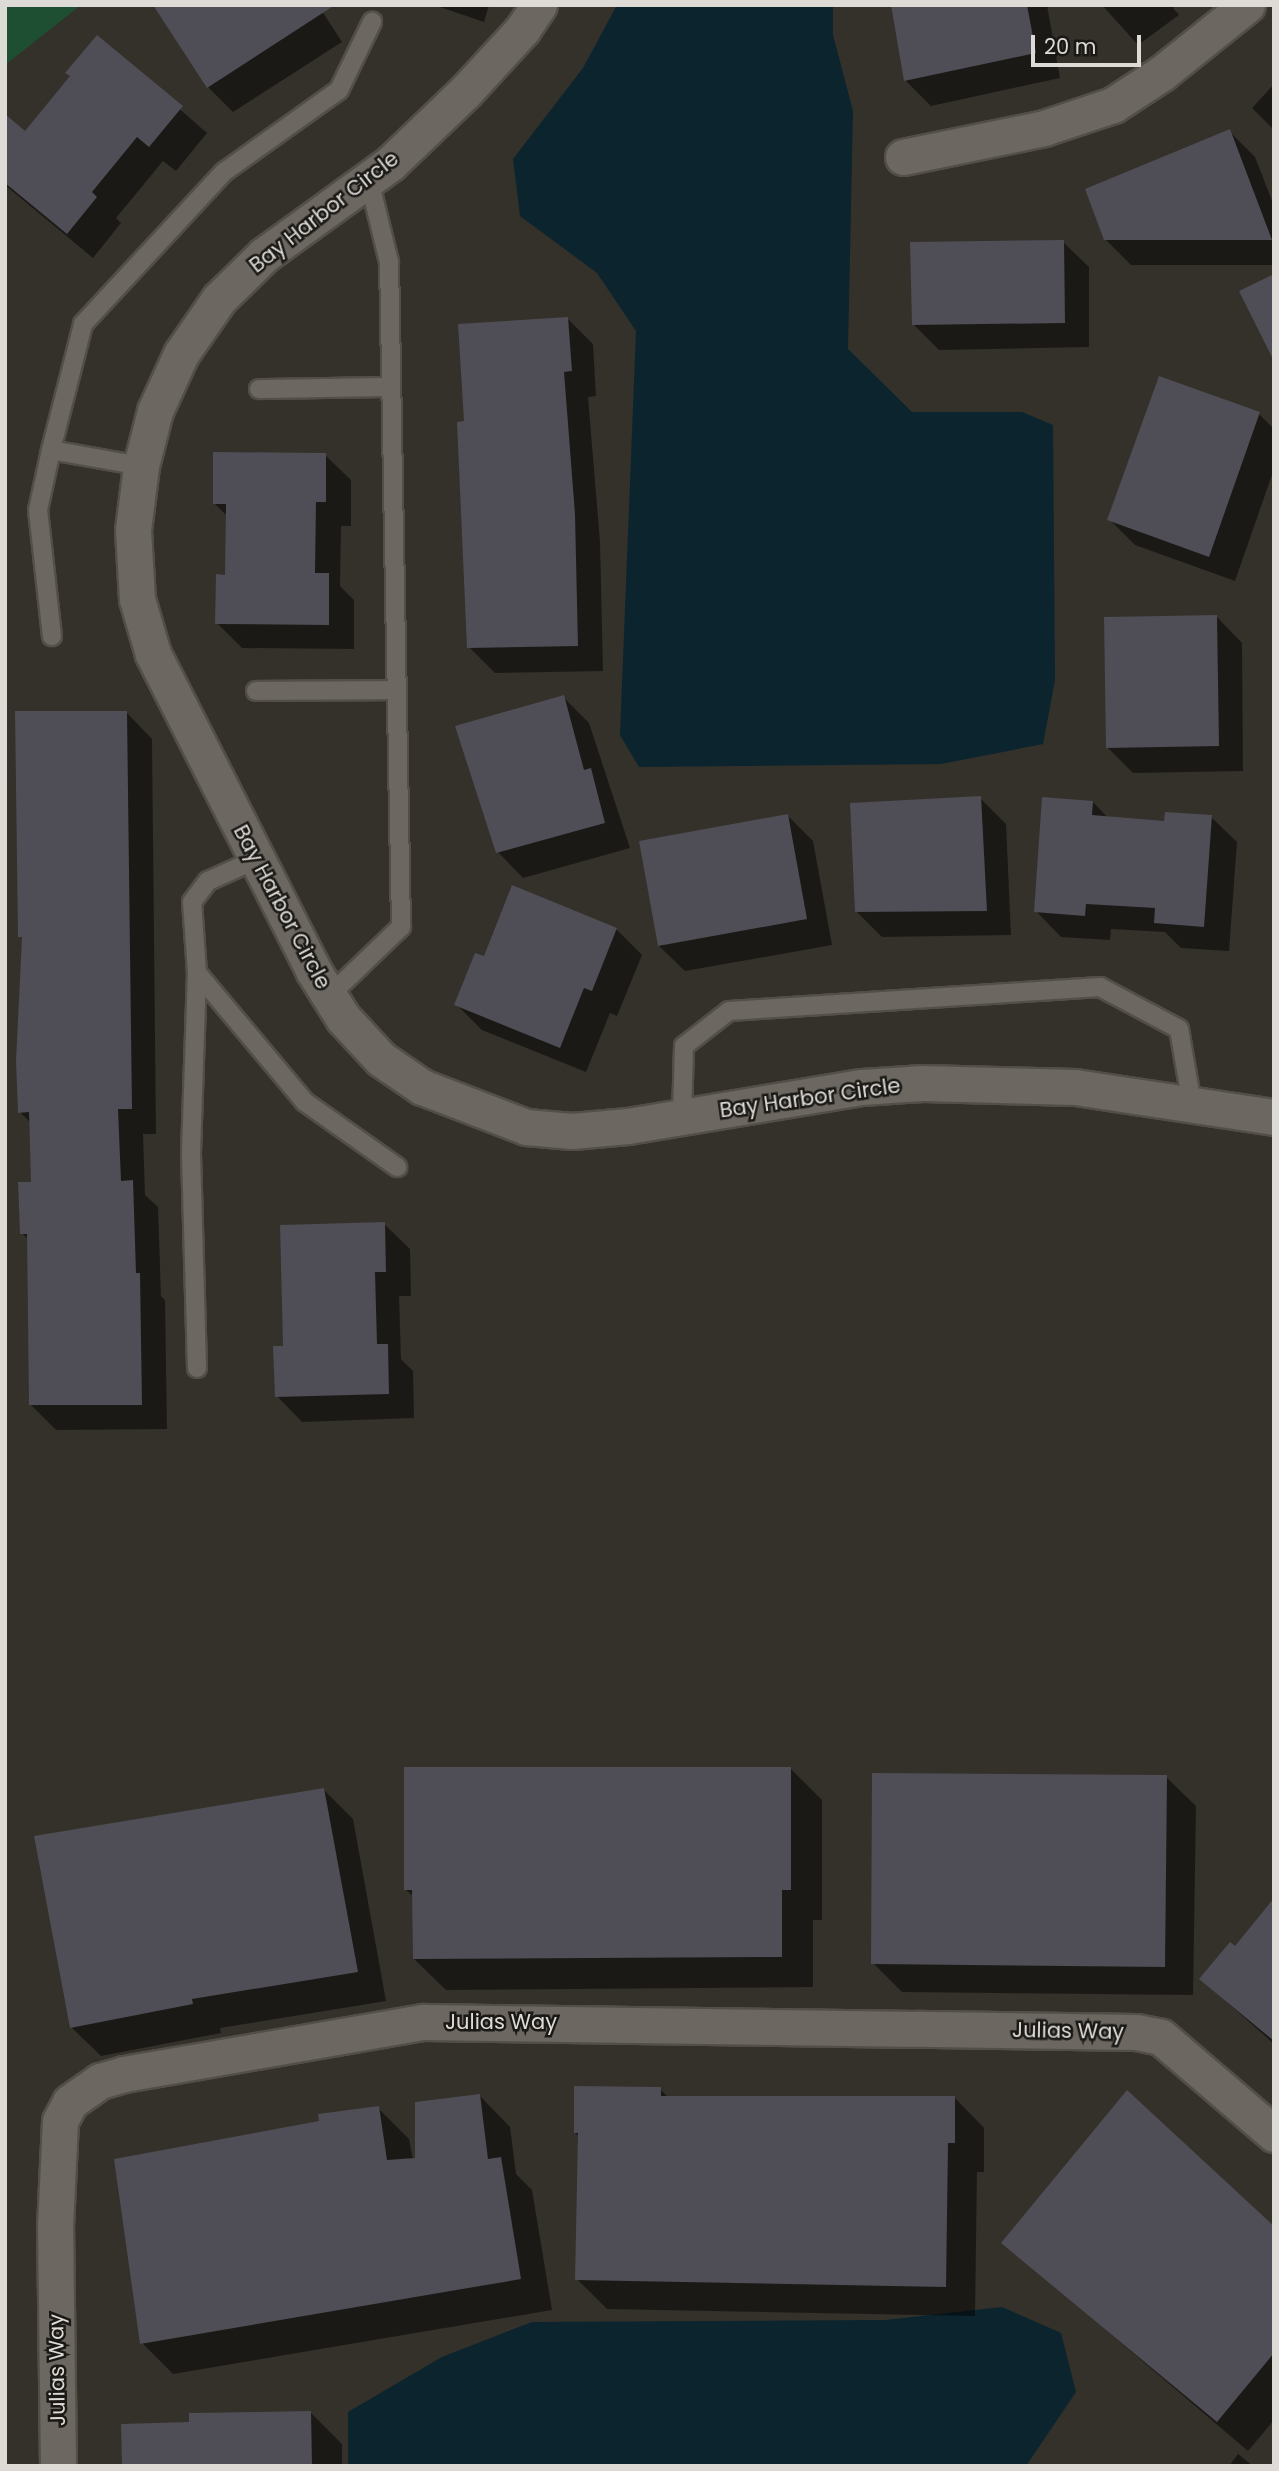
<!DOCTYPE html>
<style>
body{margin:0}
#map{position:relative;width:1279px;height:2471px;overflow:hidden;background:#34302a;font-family:Poppins,sans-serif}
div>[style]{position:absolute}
.green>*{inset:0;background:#1e4f33}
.water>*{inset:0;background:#0b242e}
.shadow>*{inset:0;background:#0007}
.building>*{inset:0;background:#4f4d55}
.roads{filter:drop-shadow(2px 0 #524f49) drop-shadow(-2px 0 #524f49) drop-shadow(0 2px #524f49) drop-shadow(0 -2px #524f49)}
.service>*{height:18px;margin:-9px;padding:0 9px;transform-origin:9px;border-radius:9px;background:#6c6760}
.minor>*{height:35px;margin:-17.5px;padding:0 17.5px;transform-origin:17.5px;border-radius:17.5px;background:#6c6760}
span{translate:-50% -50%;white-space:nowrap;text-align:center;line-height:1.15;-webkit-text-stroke:5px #1a1916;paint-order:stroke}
.street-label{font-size:21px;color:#dedbd7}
.frame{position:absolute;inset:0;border:7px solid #dedbd7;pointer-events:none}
.scale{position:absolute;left:1031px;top:35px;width:110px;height:32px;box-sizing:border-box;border:4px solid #dedbd7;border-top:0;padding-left:9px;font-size:21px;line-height:24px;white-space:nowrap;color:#dedbd7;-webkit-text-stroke:5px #1a1916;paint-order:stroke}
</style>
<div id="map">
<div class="green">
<i style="clip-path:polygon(5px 5px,81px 5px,5px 65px)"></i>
</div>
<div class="water">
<i style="clip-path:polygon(617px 5px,833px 5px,833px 35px,853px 111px,848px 349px,912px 412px,1022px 412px,1053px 425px,1055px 680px,1043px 744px,941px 764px,639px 767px,620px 735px,636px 331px,597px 273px,520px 216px,513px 159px,583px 68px)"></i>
<i style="clip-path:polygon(1002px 2307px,1061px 2333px,1076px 2392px,1026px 2466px,348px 2466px,348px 2412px,442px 2357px,532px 2322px,885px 2320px)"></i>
</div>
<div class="shadow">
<i style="clip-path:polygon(318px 5px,342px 42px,233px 112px,208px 87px)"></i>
<i style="clip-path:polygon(434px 5px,489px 5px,484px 22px)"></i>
<i style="clip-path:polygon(892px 5px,1047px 5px,1060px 78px,931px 106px,906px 81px)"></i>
<i style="clip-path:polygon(1102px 5px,1177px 5px,1173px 8px,1179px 15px,1138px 45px)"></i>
<i style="clip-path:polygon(97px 37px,207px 133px,176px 171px,163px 161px,116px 218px,121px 223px,93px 258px,5px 185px,5px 134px,26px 134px,72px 77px)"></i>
<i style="clip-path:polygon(1274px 84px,1274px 130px,1252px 108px)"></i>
<i style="clip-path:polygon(1230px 132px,1255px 157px,1274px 206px,1274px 265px,1131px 265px,1105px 239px)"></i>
<i style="clip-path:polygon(1063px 242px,1089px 267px,1089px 347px,939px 350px,913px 324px)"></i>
<i style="clip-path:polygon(567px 318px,593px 344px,596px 396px,588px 397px,600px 541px,603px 671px,495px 673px,469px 647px,466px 423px)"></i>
<i style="clip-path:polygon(1259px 414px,1274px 429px,1274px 469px,1235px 581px,1135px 545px,1110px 520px)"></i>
<i style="clip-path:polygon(325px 455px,351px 480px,351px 526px,341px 526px,340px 586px,354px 600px,354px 649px,242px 648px,217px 623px,227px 577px,227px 516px,214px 503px)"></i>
<i style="clip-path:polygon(1217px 617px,1242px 643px,1243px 771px,1133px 773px,1107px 747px)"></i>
<i style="clip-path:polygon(563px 697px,589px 723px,630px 848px,523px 878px,498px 852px)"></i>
<i style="clip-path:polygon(127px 713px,152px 739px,156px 1134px,143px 1134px,145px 1195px,158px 1207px,161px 1296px,165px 1300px,167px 1429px,56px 1430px,30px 1404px,29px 1240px,22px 1233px,33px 1183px,31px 1123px,20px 1112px,24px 940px,20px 936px)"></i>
<i style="clip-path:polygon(980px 798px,1006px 824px,1011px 935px,882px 937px,857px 912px)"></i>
<i style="clip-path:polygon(1093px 802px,1108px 818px,1166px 822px,1211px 817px,1237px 842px,1229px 951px,1181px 948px,1165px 932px,1111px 929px,1110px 940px,1061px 937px,1036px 911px)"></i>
<i style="clip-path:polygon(788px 816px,813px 841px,832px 945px,685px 971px,659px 946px)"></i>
<i style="clip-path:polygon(616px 929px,642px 955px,617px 1016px,610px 1013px,586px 1072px,482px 1030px,457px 1005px,485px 959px)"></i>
<i style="clip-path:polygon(384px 1224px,410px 1249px,411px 1296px,399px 1296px,401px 1359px,413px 1371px,414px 1418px,302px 1422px,277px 1396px,285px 1347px)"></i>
<i style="clip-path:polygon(791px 1769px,822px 1800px,822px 1920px,813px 1920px,813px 1987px,446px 1990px,414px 1959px,414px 1897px,406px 1890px)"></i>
<i style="clip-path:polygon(1166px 1777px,1196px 1806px,1193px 1995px,902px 1992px,873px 1963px)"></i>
<i style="clip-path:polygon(324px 1790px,353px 1819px,386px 2001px,220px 2028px,221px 2033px,101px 2056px,71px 2027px)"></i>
<i style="clip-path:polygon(1274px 1901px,1274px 2044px,1201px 1979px,1235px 1949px)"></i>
<i style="clip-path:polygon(660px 2089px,669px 2098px,955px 2098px,984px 2128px,984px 2172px,977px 2172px,975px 2316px,607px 2309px,577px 2279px,580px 2137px,575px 2133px)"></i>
<i style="clip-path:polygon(479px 2095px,510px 2127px,516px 2174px,532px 2190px,552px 2310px,173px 2374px,142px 2343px,321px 2122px,378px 2108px,409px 2139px,413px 2160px,417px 2159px)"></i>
<i style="clip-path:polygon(1274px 2228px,1274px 2420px,1248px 2451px,1004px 2243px)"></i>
<i style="clip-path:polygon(311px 2413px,342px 2444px,342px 2466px,124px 2466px,191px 2424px)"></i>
<i style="clip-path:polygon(1238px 2454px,1253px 2466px,1229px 2466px)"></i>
</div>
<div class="building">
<i style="clip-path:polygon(153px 5px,335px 5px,207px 88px)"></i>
<i style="clip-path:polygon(891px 5px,1027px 5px,1036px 53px,904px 81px)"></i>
<i style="clip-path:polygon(97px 35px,183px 106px,149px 147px,137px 137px,92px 192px,97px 197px,67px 234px,5px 183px,5px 114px,25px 131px,70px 76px,65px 73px)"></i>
<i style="clip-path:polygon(1230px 129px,1272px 240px,1104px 240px,1085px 189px)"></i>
<i style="clip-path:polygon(1064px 240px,1065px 323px,912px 325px,910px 242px)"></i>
<i style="clip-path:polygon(1274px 274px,1274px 361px,1239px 291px)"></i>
<i style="clip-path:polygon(568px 317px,572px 371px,564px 372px,575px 514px,578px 646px,467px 648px,457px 422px,464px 421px,458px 324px)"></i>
<i style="clip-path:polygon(1159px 376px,1260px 412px,1209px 557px,1107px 520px)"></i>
<i style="clip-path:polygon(213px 452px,326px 453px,326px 502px,316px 502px,315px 573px,329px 573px,329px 625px,215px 624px,216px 574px,225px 575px,226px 504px,213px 504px)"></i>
<i style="clip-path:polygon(1217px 615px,1219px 746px,1106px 748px,1104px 617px)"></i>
<i style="clip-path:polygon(564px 695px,584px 770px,591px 768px,605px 823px,496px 853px,455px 726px)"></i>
<i style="clip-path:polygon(15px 711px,127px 711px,132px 1109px,118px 1109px,121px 1181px,133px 1180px,136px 1273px,140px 1273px,142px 1405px,29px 1405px,27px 1234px,20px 1234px,18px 1182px,31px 1182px,29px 1112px,18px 1113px,16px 1061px,22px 937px,18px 937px)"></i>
<i style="clip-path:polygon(981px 796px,987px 911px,855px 912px,850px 803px)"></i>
<i style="clip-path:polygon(1042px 797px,1093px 801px,1092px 815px,1164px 821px,1165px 812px,1212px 815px,1204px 927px,1154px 923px,1155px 908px,1086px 904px,1085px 916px,1034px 912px)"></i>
<i style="clip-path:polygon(788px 814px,807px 919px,658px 946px,639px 841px)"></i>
<i style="clip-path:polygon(512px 885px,617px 928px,592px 991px,584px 988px,560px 1048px,454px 1005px,475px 953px,484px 956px)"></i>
<i style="clip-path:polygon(385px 1222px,386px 1272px,375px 1272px,377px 1344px,388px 1344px,389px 1394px,275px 1397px,273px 1346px,283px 1346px,280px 1225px)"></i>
<i style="clip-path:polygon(404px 1767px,791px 1767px,791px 1890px,782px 1890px,782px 1957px,413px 1959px,412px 1890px,404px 1890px)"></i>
<i style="clip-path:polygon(872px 1773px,1167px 1775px,1165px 1967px,871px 1964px)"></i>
<i style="clip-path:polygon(324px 1788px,358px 1972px,192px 1999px,193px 2004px,70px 2028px,34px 1836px)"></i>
<i style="clip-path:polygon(1274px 1898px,1274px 2041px,1199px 1979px,1230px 1942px,1235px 1946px)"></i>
<i style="clip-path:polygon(574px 2086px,661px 2087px,661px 2096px,955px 2096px,955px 2143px,948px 2143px,946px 2287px,575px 2280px,578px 2133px,574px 2133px)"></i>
<i style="clip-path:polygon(1127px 2090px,1274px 2226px,1274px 2353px,1217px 2422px,1001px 2243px)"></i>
<i style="clip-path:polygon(480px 2094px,488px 2159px,501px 2157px,521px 2279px,140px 2344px,114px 2159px,319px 2121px,318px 2114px,379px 2106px,387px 2160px,415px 2158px,415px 2102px)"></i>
<i style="clip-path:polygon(311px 2411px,312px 2466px,122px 2466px,121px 2424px,189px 2422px,189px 2413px)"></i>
</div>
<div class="roads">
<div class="service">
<i style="left:259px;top:389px;width:132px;rotate:-0.9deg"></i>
<i style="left:51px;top:450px;width:61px;rotate:102.2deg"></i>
<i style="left:38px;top:510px;width:127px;rotate:83.7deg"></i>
<i style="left:141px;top:466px;width:91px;rotate:-169.9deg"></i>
<i style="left:51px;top:450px;width:130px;rotate:-75.7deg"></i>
<i style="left:83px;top:324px;width:207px;rotate:-47.2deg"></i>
<i style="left:224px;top:172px;width:141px;rotate:-35.5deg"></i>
<i style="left:339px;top:90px;width:76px;rotate:-64.1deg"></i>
<i style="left:256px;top:691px;width:141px;rotate:-0.4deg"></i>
<i style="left:197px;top:973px;width:168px;rotate:50.1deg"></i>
<i style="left:305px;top:1102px;width:113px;rotate:35.2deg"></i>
<i style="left:329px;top:996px;width:100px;rotate:-43.8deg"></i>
<i style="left:401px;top:927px;width:665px;rotate:-91.03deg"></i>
<i style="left:389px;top:262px;width:84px;rotate:-103.7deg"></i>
<i style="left:682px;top:1117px;width:71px;rotate:-88.4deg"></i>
<i style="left:684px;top:1046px;width:57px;rotate:-37.9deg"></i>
<i style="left:729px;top:1011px;width:372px;rotate:-3.7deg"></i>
<i style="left:1100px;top:987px;width:89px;rotate:28deg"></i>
<i style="left:1179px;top:1029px;width:76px;rotate:80.2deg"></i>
<i style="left:197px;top:1368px;width:215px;rotate:-91.6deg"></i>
<i style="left:191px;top:1153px;width:180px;rotate:-88.1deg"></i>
<i style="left:197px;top:973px;width:71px;rotate:-94deg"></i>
<i style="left:192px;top:902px;width:26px;rotate:-53deg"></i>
<i style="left:208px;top:881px;width:54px;rotate:-24.2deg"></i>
</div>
<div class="minor">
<i style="left:539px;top:5px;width:29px;rotate:124deg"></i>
<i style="left:523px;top:29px;width:84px;rotate:132.6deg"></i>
<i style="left:466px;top:91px;width:104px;rotate:136.2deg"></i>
<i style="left:391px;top:163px;width:157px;rotate:144.1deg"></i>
<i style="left:264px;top:255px;width:63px;rotate:135.6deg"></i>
<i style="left:219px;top:299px;width:67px;rotate:124.6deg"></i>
<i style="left:181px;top:354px;width:63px;rotate:114.5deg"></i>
<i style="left:155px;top:411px;width:57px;rotate:104.3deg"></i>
<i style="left:141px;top:466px;width:64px;rotate:97.1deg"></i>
<i style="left:133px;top:530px;width:69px;rotate:86.7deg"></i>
<i style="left:137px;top:599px;width:57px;rotate:73.8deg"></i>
<i style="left:153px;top:654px;width:354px;rotate:63.1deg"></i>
<i style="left:313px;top:970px;width:57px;rotate:58deg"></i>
<i style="left:343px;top:1018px;width:56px;rotate:47.2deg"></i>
<i style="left:381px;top:1059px;width:50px;rotate:34.3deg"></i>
<i style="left:422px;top:1087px;width:111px;rotate:21deg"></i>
<i style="left:526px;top:1127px;width:46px;rotate:5deg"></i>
<i style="left:572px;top:1131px;width:56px;rotate:-5.1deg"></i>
<i style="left:628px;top:1126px;width:237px;rotate:-9.5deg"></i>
<i style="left:862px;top:1087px;width:61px;rotate:-3.8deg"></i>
<i style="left:923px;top:1083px;width:152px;rotate:1.5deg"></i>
<i style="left:1075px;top:1087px;width:201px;rotate:8.6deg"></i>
<i style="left:903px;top:157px;width:144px;rotate:-11.6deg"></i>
<i style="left:1044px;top:128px;width:73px;rotate:-18.4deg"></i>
<i style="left:1113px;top:105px;width:59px;rotate:-33.1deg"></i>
<i style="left:1162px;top:73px;width:109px;rotate:-38.7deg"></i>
<i style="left:58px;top:2466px;width:239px;rotate:-90.7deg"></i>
<i style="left:55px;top:2227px;width:106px;rotate:-87.3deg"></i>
<i style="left:60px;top:2121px;width:21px;rotate:-62deg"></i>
<i style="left:70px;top:2102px;width:37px;rotate:-35deg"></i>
<i style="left:100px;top:2081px;width:25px;rotate:-16deg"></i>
<i style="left:124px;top:2074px;width:303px;rotate:-9.9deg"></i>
<i style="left:423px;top:2022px;width:713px;rotate:0.8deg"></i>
<i style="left:1136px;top:2032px;width:25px;rotate:11deg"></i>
<i style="left:1161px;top:2037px;width:149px;rotate:40.6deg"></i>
</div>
</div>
<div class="street-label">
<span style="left:324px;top:212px;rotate:-38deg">Bay Harbor Circle</span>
<span style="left:282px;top:907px;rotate:62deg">Bay Harbor Circle</span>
<span style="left:810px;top:1098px;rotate:-8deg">Bay Harbor Circle</span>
<span style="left:501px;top:2022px">Julias Way</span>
<span style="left:1068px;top:2031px;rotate:1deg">Julias Way</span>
<span style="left:57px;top:2370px;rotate:-91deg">Julias Way</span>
</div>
<div class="frame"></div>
<div class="scale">20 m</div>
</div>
